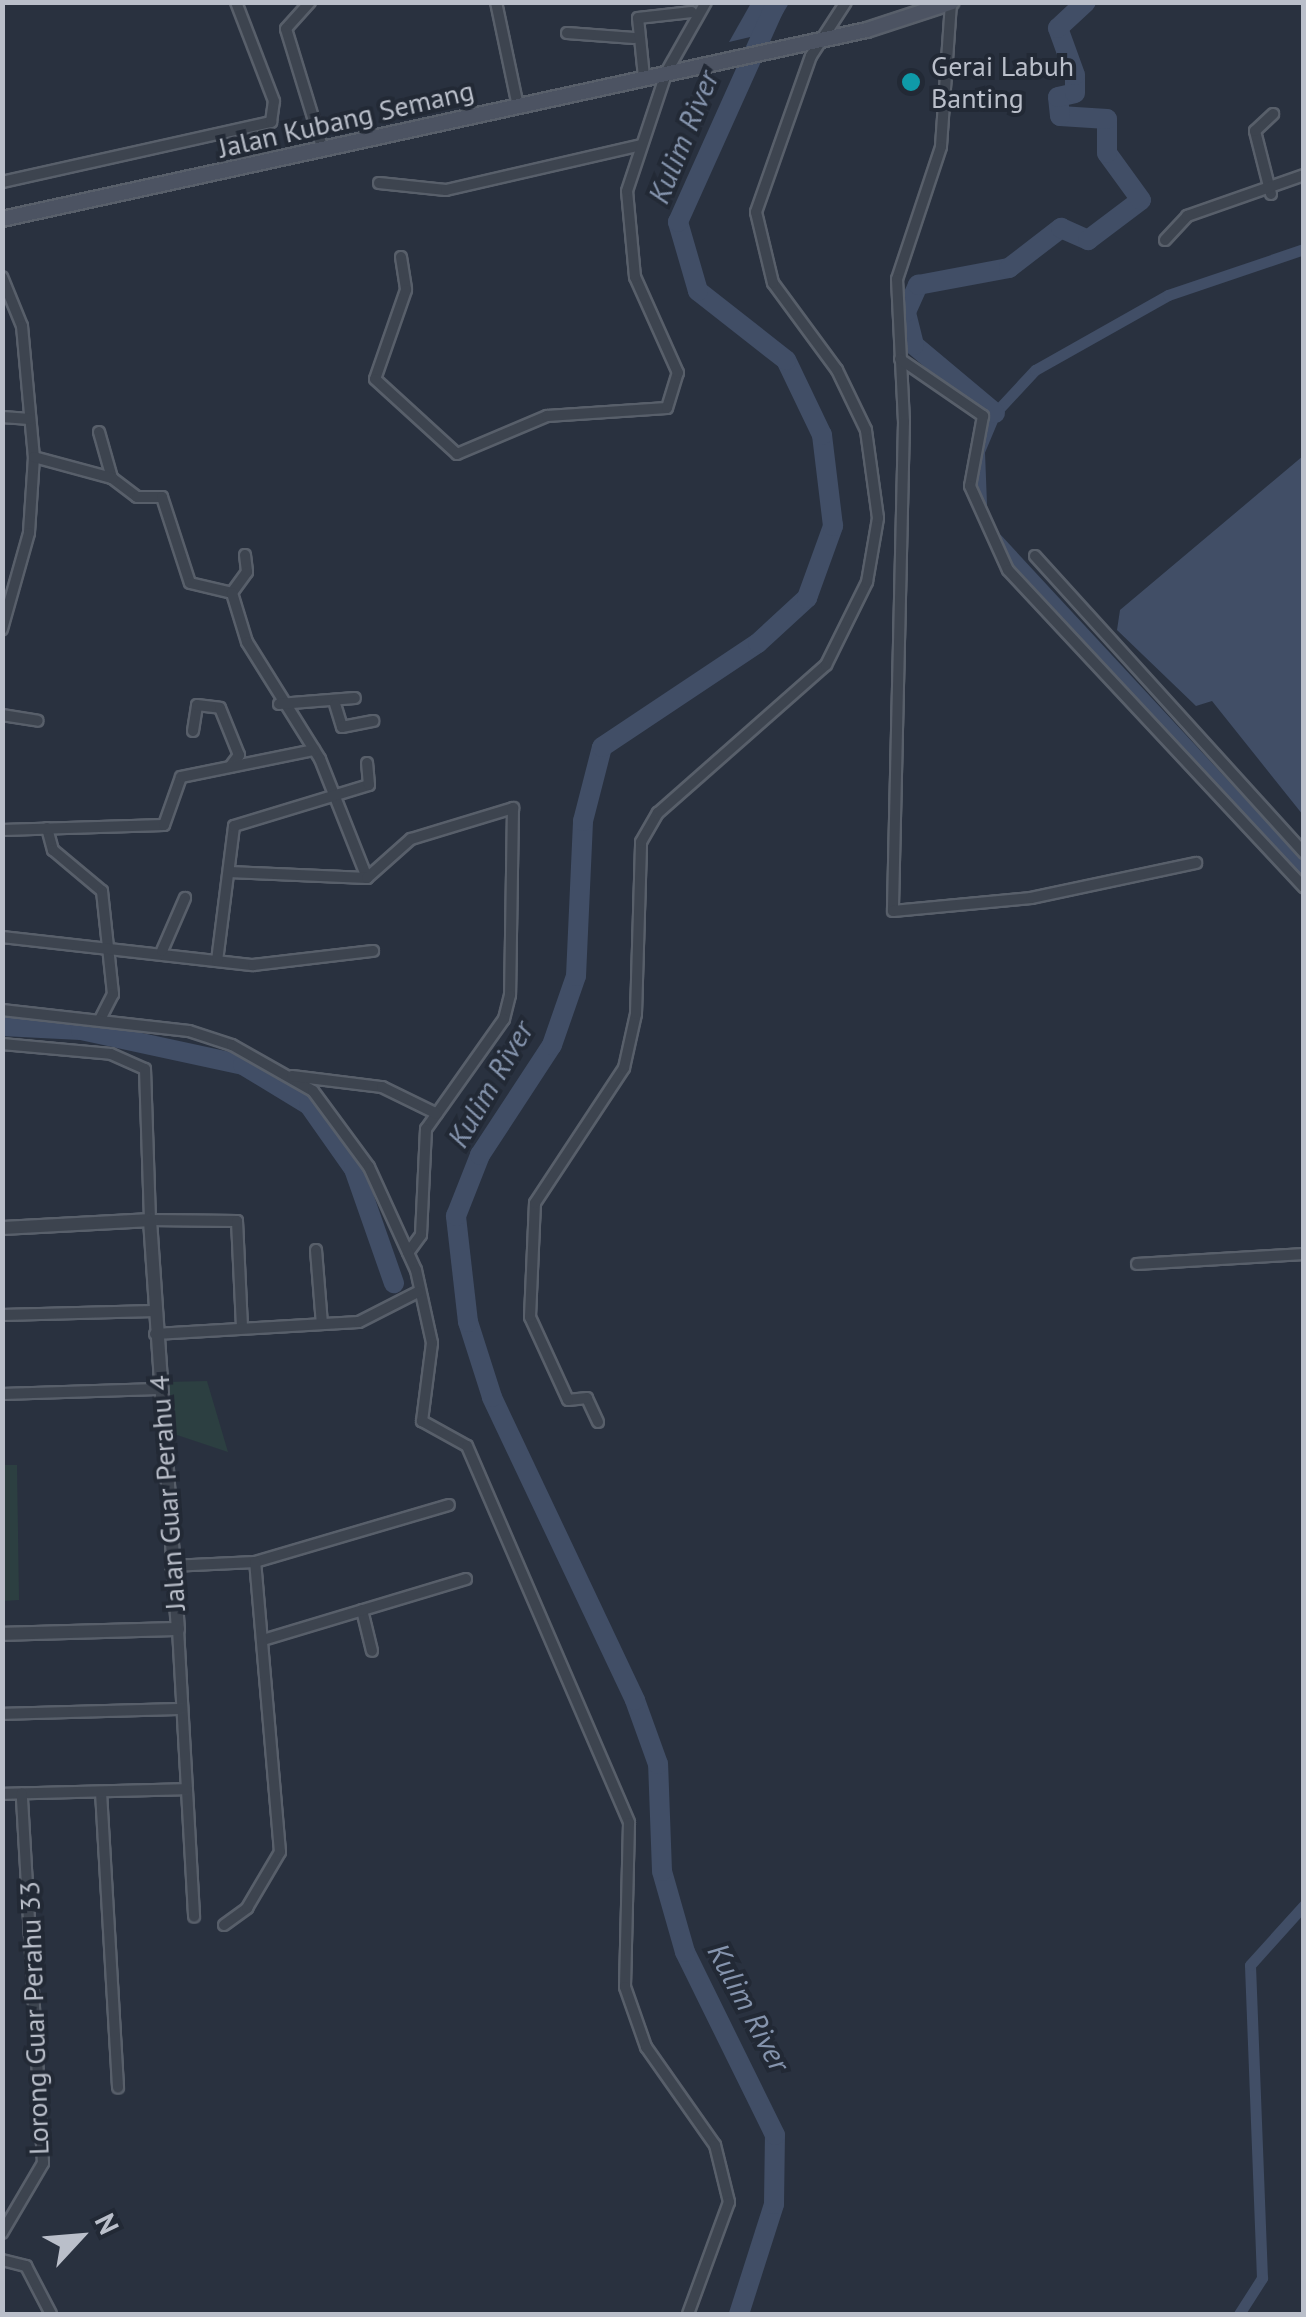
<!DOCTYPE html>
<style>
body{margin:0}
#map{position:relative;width:1306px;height:2317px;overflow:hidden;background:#29313f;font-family:"PT Sans",sans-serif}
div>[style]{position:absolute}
.green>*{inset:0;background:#2c3f41}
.water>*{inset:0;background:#414e66}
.canal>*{height:11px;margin:-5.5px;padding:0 5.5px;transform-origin:5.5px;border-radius:5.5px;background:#414e66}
.river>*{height:20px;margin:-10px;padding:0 10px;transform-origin:10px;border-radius:10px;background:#414e66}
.roads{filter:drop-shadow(2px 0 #585f6a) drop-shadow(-2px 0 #585f6a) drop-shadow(0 2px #585f6a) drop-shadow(0 -2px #585f6a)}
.minor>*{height:10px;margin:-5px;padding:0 5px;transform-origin:5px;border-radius:5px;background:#3d444f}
.tertiary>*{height:12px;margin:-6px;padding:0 6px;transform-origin:6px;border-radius:6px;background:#3d444f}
.secondary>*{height:14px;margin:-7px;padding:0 7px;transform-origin:7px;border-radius:7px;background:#4c5362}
.dots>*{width:28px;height:28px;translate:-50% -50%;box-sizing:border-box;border:5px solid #222935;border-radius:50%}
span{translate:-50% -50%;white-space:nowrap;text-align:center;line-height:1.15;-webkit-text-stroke:8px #222935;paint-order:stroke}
.poi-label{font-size:28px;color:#babfca}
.left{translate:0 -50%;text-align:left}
.street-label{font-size:28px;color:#babfca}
.water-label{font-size:30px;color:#8594ad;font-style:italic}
.frame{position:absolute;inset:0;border:5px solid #babfca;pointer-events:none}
.north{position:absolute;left:30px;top:2187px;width:100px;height:100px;-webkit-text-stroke:8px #222935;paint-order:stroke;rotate:64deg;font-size:28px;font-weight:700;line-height:40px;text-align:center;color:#babfca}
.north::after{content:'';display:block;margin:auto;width:35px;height:45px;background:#babfca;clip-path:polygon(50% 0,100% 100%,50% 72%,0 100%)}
</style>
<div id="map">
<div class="green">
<i style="clip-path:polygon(207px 1381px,228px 1452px,168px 1432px,165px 1382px)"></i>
<i style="clip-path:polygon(3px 1465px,17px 1465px,19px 1600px,3px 1601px)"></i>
</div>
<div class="water">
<i style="clip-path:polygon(751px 3px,789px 3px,772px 32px,729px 42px)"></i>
<i style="clip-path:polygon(1303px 456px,1304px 456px,1303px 815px,1212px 701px,1196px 706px,1117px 630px,1120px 610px)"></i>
</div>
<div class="canal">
<i style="left:981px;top:504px;width:53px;rotate:-92.2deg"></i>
<i style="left:979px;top:451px;width:41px;rotate:-67.2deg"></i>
<i style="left:995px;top:413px;width:59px;rotate:-47.1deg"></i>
<i style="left:1035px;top:370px;width:153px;rotate:-29.4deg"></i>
<i style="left:1168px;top:295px;width:144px;rotate:-18.7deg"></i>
<i style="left:997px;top:539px;width:452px;rotate:47.2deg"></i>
<i style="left:1239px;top:2314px;width:43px;rotate:-57.4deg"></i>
<i style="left:1262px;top:2278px;width:313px;rotate:-92.2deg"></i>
<i style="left:1250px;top:1965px;width:81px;rotate:-48deg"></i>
</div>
<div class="river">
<i style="left:995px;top:413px;width:106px;rotate:-140deg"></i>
<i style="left:914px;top:345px;width:34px;rotate:-104deg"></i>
<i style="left:906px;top:312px;width:30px;rotate:-66deg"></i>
<i style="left:918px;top:285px;width:93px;rotate:-10.6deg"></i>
<i style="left:1009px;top:268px;width:66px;rotate:-37.6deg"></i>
<i style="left:1061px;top:228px;width:30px;rotate:24deg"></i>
<i style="left:1088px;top:240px;width:66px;rotate:-37deg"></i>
<i style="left:1141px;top:200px;width:58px;rotate:-125.9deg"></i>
<i style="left:1107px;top:153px;width:34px;rotate:-90deg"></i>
<i style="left:1107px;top:119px;width:47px;rotate:-176.3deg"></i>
<i style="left:1060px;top:116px;width:19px;rotate:-96deg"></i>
<i style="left:1058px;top:97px;width:17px;rotate:-13deg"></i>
<i style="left:1075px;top:93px;width:18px;rotate:-90deg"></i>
<i style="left:1075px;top:75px;width:50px;rotate:-109.9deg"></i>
<i style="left:1058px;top:28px;width:38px;rotate:-43deg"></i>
<i style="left:2px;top:1026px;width:79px;rotate:2.9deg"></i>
<i style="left:81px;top:1030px;width:166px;rotate:12.2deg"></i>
<i style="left:243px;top:1065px;width:77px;rotate:31.2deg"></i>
<i style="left:309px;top:1105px;width:78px;rotate:54.9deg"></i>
<i style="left:354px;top:1169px;width:121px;rotate:70.7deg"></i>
<i style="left:739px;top:2314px;width:115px;rotate:-72.3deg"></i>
<i style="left:774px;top:2204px;width:69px;rotate:-89.2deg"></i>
<i style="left:775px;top:2135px;width:204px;rotate:-116.2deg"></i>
<i style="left:685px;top:1952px;width:84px;rotate:-105.9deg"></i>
<i style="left:662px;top:1871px;width:107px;rotate:-92.1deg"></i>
<i style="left:658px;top:1764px;width:68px;rotate:-109.8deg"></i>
<i style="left:635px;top:1700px;width:335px;rotate:-115.3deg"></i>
<i style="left:492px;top:1397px;width:79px;rotate:-107.7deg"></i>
<i style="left:468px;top:1322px;width:107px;rotate:-96.5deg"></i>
<i style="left:456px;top:1216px;width:66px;rotate:-68.5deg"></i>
<i style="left:480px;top:1155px;width:131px;rotate:-56.8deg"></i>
<i style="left:552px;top:1045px;width:73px;rotate:-70.8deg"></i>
<i style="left:576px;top:976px;width:155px;rotate:-87.4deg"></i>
<i style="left:583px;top:821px;width:76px;rotate:-75.6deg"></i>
<i style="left:602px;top:747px;width:187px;rotate:-33.7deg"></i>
<i style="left:758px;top:643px;width:67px;rotate:-42.6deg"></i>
<i style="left:807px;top:598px;width:77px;rotate:-70.1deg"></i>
<i style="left:833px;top:526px;width:92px;rotate:-96.9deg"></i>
<i style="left:822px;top:435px;width:83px;rotate:-115.6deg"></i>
<i style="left:786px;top:360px;width:112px;rotate:-141.9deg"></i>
<i style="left:698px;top:291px;width:72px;rotate:-106.2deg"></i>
<i style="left:678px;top:222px;width:241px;rotate:-65.8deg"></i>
</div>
<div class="roads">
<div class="minor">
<i style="left:310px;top:2px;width:36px;rotate:132deg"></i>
<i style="left:286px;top:29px;width:127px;rotate:73deg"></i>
<i style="left:496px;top:2px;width:106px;rotate:78.1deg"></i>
<i style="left:951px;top:3px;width:144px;rotate:94deg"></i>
<i style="left:941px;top:147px;width:139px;rotate:108.4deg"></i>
<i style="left:897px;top:279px;width:143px;rotate:87.2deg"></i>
<i style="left:904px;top:422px;width:489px;rotate:91.3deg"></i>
<i style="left:893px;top:911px;width:139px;rotate:-5.4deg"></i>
<i style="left:1031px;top:898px;width:169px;rotate:-12deg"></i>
<i style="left:567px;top:33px;width:67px;rotate:4.3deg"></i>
<i style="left:644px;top:77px;width:59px;rotate:-95.8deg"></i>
<i style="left:638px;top:18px;width:54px;rotate:-6.3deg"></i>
<i style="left:2px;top:182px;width:276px;rotate:-12.6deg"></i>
<i style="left:271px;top:122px;width:21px;rotate:-82deg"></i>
<i style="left:274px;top:101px;width:106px;rotate:-111deg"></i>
<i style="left:379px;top:183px;width:67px;rotate:6deg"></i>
<i style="left:446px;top:190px;width:200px;rotate:-13deg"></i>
<i style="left:1271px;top:194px;width:65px;rotate:-104.3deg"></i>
<i style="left:1255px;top:131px;width:25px;rotate:-43deg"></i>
<i style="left:1165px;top:240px;width:33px;rotate:-47deg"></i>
<i style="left:1187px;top:216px;width:124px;rotate:-19.3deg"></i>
<i style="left:401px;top:257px;width:33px;rotate:81deg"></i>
<i style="left:406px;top:290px;width:94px;rotate:109.2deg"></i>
<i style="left:375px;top:379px;width:111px;rotate:42.4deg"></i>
<i style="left:457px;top:454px;width:98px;rotate:-22.9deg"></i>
<i style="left:547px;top:416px;width:120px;rotate:-3.8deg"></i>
<i style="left:667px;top:408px;width:37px;rotate:-73deg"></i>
<i style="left:678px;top:373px;width:105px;rotate:-114.1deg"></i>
<i style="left:635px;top:277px;width:86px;rotate:-95.3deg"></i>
<i style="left:627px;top:191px;width:126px;rotate:-71.6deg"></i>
<i style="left:667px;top:71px;width:79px;rotate:-60.5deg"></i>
<i style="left:2px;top:277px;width:53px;rotate:67.8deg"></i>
<i style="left:22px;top:326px;width:132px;rotate:84.8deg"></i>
<i style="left:34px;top:457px;width:76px;rotate:93.8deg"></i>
<i style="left:29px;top:533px;width:100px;rotate:105.7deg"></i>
<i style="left:900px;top:359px;width:101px;rotate:34.5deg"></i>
<i style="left:983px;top:416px;width:71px;rotate:100.5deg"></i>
<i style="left:970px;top:486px;width:92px;rotate:65.7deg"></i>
<i style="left:1008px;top:570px;width:434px;rotate:47deg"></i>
<i style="left:2px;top:417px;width:28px;rotate:4deg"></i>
<i style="left:99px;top:432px;width:48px;rotate:74.2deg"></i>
<i style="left:112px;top:478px;width:31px;rotate:37deg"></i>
<i style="left:137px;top:497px;width:25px"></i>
<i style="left:162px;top:497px;width:90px;rotate:72deg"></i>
<i style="left:190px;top:583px;width:43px;rotate:13.4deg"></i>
<i style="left:34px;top:457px;width:81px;rotate:15.1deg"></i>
<i style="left:245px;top:555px;width:17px;rotate:83deg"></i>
<i style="left:247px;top:572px;width:26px;rotate:126deg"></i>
<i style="left:232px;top:593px;width:51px;rotate:73deg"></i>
<i style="left:247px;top:642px;width:138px;rotate:58deg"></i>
<i style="left:320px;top:759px;width:128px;rotate:68.4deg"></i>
<i style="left:1035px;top:556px;width:401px;rotate:47.8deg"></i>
<i style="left:279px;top:704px;width:76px;rotate:-4.5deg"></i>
<i style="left:335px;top:704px;width:24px;rotate:73deg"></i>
<i style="left:342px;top:727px;width:32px;rotate:-11deg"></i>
<i style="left:2px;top:715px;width:36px;rotate:9deg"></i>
<i style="left:193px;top:731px;width:26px;rotate:-81deg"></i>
<i style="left:197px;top:705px;width:23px;rotate:7deg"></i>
<i style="left:220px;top:708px;width:51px;rotate:68deg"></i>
<i style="left:239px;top:755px;width:15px;rotate:127deg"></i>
<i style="left:47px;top:828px;width:23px;rotate:75deg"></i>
<i style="left:53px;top:850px;width:64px;rotate:39.9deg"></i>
<i style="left:102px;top:891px;width:104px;rotate:83.9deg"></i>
<i style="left:113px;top:994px;width:27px;rotate:117deg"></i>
<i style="left:2px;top:830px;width:162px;rotate:-1.8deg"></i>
<i style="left:164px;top:825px;width:51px;rotate:-70.5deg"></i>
<i style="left:181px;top:777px;width:136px;rotate:-11.5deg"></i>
<i style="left:229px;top:872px;width:138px;rotate:2.5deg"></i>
<i style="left:367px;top:878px;width:59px;rotate:-41.6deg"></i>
<i style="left:411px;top:839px;width:107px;rotate:-16.9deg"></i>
<i style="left:513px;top:808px;width:187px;rotate:90.9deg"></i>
<i style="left:510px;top:995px;width:25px;rotate:104deg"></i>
<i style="left:504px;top:1019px;width:135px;rotate:125.3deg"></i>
<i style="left:426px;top:1129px;width:106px;rotate:92.7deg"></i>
<i style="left:421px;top:1235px;width:22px;rotate:126deg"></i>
<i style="left:2px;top:937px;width:253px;rotate:6.4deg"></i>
<i style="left:253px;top:965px;width:121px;rotate:-6.7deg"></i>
<i style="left:162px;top:951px;width:58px;rotate:-66.5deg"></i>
<i style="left:217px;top:961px;width:136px;rotate:-82.8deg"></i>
<i style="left:234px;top:826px;width:141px;rotate:-16.9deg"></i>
<i style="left:369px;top:785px;width:22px;rotate:-95deg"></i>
<i style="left:2px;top:1010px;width:188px;rotate:6.4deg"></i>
<i style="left:189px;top:1031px;width:45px;rotate:18deg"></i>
<i style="left:232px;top:1045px;width:93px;rotate:29.6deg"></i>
<i style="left:313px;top:1091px;width:94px;rotate:53.6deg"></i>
<i style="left:369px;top:1167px;width:113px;rotate:65.5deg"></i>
<i style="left:416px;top:1270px;width:75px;rotate:77.6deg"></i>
<i style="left:432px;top:1343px;width:79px;rotate:97.3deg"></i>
<i style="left:422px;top:1421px;width:51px;rotate:29.1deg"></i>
<i style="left:467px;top:1446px;width:410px;rotate:66.7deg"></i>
<i style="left:629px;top:1823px;width:164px;rotate:91.4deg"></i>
<i style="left:625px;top:1987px;width:64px;rotate:70.7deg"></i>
<i style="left:646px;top:2047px;width:120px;rotate:54.9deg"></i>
<i style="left:715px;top:2145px;width:59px;rotate:76.2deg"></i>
<i style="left:729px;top:2202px;width:119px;rotate:110.1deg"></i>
<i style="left:2px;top:1044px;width:109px;rotate:5.2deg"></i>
<i style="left:111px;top:1054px;width:37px;rotate:24deg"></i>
<i style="left:145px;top:1069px;width:151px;rotate:88.1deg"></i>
<i style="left:150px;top:1220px;width:87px;rotate:0.7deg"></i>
<i style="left:237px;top:1221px;width:107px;rotate:87.3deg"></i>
<i style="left:292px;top:1076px;width:91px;rotate:7deg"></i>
<i style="left:382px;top:1087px;width:61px;rotate:26.1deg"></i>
<i style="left:316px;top:1250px;width:74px;rotate:85.4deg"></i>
<i style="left:1137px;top:1264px;width:167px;rotate:-3.4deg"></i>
<i style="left:2px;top:1315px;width:152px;rotate:-1.5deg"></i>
<i style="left:155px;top:1334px;width:204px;rotate:-3.4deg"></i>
<i style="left:359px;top:1322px;width:66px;rotate:-27deg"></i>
<i style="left:2px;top:1394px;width:156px;rotate:-1.8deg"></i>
<i style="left:598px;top:1422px;width:26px;rotate:-115deg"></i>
<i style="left:587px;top:1398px;width:19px;rotate:174deg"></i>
<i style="left:568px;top:1400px;width:91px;rotate:-114.6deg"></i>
<i style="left:530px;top:1317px;width:114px;rotate:-87.5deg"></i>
<i style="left:535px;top:1203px;width:162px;rotate:-56.6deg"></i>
<i style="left:624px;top:1068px;width:55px;rotate:-77.5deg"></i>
<i style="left:636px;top:1014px;width:172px;rotate:-88.3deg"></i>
<i style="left:641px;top:842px;width:34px;rotate:-60deg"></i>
<i style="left:658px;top:813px;width:224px;rotate:-41.4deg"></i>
<i style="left:826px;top:665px;width:93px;rotate:-63.7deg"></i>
<i style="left:867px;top:582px;width:65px;rotate:-80.2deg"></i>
<i style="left:878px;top:518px;width:89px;rotate:-97.8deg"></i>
<i style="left:866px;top:430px;width:67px;rotate:-115.8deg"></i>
<i style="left:837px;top:370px;width:108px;rotate:-126.3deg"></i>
<i style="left:773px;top:283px;width:73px;rotate:-103.5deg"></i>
<i style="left:756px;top:212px;width:165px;rotate:-70.6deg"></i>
<i style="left:811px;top:56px;width:64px;rotate:-57.1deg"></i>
<i style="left:171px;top:1566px;width:84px;rotate:-2.7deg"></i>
<i style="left:255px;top:1562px;width:202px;rotate:-16.4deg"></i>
<i style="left:362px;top:1610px;width:42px;rotate:76.3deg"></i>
<i style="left:178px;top:1629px;width:288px;rotate:86.8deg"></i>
<i style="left:263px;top:1640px;width:212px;rotate:-16.7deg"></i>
<i style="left:2px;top:1714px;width:180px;rotate:-1.6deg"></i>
<i style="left:101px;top:1792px;width:296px;rotate:86.7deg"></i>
<i style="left:2px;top:1794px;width:185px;rotate:-1.5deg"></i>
<i style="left:224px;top:1925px;width:29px;rotate:-36deg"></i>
<i style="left:247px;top:1908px;width:65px;rotate:-59.5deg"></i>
<i style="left:280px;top:1852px;width:291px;rotate:-94.9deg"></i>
<i style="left:2px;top:2233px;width:81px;rotate:-59.6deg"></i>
<i style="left:43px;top:2163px;width:370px;rotate:-93.3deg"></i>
<i style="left:2px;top:2260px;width:25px;rotate:14deg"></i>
<i style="left:26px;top:2266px;width:54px;rotate:62.5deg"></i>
</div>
<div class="tertiary">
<i style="left:2px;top:1228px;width:148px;rotate:-3.1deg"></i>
<i style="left:150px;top:1220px;width:410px;rotate:86.1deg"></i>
<i style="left:178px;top:1629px;width:176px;rotate:178.4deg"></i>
</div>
<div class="secondary">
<i style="left:2px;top:219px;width:885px;rotate:-12.33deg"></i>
<i style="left:867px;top:30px;width:89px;rotate:-18.2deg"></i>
</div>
</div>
<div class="dots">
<i style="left:911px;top:82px;background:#0f9aa8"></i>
</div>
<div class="poi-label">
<span class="left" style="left:931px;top:82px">Gerai Labuh<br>Banting</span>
</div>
<div class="street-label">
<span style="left:346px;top:119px;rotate:-13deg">Jalan Kubang Semang</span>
<span style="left:167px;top:1493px;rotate:-94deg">Jalan Guar Perahu 4</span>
<span style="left:34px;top:2018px;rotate:-92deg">Lorong Guar Perahu 33</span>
</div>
<div class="water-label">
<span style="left:683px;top:137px;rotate:-68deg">Kulim River</span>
<span style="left:490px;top:1084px;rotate:-60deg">Kulim River</span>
<span style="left:749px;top:2007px;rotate:62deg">Kulim River</span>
</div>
<div class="frame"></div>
<div class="north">N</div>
</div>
